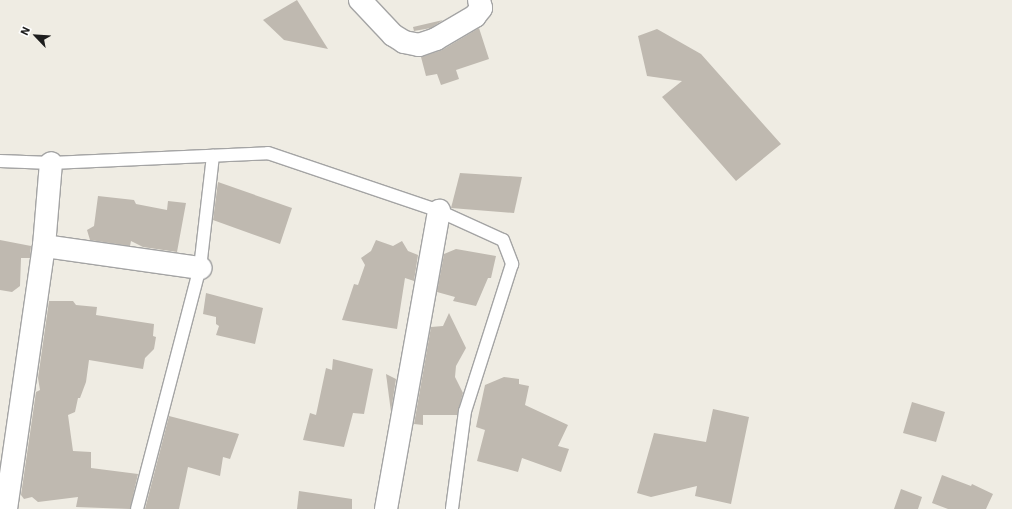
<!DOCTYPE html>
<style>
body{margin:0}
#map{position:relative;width:1012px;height:509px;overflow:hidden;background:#efece3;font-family:"IBM Plex Sans",sans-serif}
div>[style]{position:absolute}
.building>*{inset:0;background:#bfb9b0}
.roads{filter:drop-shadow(1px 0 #a4a4a4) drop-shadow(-1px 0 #a4a4a4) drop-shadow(0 1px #a4a4a4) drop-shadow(0 -1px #a4a4a4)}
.service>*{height:12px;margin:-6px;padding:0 6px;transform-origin:6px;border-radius:6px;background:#fff}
.minor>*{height:22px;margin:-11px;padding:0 11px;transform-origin:11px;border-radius:11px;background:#fff}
span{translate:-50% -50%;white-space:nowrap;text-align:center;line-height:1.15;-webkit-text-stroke:4px #fff;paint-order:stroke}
.north{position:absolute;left:16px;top:16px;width:40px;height:40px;-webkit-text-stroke:3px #fff;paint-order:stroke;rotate:295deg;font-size:11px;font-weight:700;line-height:16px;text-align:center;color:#1d1d1d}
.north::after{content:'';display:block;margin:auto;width:14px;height:18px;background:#1d1d1d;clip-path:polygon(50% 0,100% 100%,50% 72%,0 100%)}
</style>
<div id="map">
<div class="building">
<i style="clip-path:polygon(297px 0,328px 49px,284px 40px,263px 20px)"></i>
<i style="clip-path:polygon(443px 20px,431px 28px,414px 31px,413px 27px)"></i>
<i style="clip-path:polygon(479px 28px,489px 59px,456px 70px,459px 79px,441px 85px,437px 74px,426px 76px,421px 57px,442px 50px)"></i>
<i style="clip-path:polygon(657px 29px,701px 54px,781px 144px,736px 181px,662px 97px,682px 81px,647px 76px,638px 36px)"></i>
<i style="clip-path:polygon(460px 173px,522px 177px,514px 213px,451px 208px)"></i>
<i style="clip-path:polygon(218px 182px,292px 208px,280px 244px,213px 220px)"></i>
<i style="clip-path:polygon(98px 196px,134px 200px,136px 204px,167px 210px,168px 201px,186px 203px,177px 252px,143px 247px,131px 241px,130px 246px,90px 240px,87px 230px,94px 226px)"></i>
<i style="clip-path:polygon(0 240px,31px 246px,30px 258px,21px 258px,20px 286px,12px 292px,0 290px)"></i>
<i style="clip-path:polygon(376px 240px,393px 246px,402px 241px,408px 251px,418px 255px,414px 281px,405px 278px,397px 329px,342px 320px,354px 284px,358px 285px,365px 265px,361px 258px,371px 251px)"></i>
<i style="clip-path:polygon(456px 249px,496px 256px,491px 278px,488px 278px,476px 306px,453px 301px,455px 297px,437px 292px,444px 254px)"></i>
<i style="clip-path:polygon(206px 293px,263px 308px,255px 344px,216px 335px,219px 326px,216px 324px,216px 317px,203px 314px)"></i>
<i style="clip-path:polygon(49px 301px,73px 301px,76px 305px,97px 307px,96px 315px,154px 324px,153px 336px,156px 337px,154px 349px,145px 358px,143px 369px,89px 360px,86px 382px,80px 398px,78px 398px,75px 412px,68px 415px,73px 451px,91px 452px,91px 468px,138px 474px,130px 509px,76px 507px,78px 497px,38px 502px,32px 497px,24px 499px,21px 495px,36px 392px,40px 390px,38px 378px)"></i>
<i style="clip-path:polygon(449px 313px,466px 348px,456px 366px,455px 377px,463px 393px,457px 415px,423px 415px,423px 425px,414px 424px,431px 327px,443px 326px)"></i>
<i style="clip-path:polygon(333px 359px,373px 369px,364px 414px,353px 413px,344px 447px,303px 440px,310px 413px,316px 415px,326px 368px,332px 370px)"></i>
<i style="clip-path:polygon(386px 374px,396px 379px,391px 412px)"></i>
<i style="clip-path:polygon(504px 377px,519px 379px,519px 384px,529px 386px,525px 405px,568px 425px,558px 446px,569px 449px,561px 472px,522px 458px,518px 472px,477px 461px,485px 430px,476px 427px,485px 385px)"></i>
<i style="clip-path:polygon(912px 402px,945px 412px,936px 442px,903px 433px)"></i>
<i style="clip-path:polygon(713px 409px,749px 417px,731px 504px,695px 496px,697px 486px,651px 497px,637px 493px,654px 433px,706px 442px)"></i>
<i style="clip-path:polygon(169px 416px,239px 434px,230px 459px,223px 457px,220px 476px,188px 467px,179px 509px,145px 509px)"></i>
<i style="clip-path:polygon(942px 475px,971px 486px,972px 484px,993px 494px,986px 509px,948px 509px,932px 503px)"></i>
<i style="clip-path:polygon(901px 489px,922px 497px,918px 509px,894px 509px)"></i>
<i style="clip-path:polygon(299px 491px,352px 499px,352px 509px,297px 509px)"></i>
</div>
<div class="roads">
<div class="service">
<i style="left:0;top:161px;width:51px;rotate:2.2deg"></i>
<i style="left:51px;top:163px;width:217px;rotate:-2.6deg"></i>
<i style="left:268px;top:153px;width:181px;rotate:18.7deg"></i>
<i style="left:439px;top:211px;width:70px;rotate:24.4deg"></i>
<i style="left:503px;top:240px;width:26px;rotate:69deg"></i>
<i style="left:512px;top:264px;width:154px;rotate:107.7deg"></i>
<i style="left:465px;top:411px;width:99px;rotate:97.6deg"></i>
<i style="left:137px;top:509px;width:249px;rotate:-75.4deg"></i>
<i style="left:200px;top:268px;width:113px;rotate:-83.4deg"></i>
</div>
<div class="minor">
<i style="left:360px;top:0;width:48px;rotate:46.7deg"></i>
<i style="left:393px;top:35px;width:13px;rotate:32deg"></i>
<i style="left:404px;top:42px;width:15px;rotate:11deg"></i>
<i style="left:419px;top:45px;width:18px;rotate:-19deg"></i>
<i style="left:436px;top:39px;width:45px;rotate:-30.5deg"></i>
<i style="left:475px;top:16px;width:10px;rotate:-53deg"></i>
<i style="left:481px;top:8px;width:8px;rotate:-104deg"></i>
<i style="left:44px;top:246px;width:158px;rotate:8deg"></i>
<i style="left:6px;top:509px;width:266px;rotate:-81.8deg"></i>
<i style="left:44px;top:246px;width:83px;rotate:-85.2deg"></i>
<i style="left:386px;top:509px;width:303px;rotate:-79.9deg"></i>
</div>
</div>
<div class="north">N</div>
</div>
